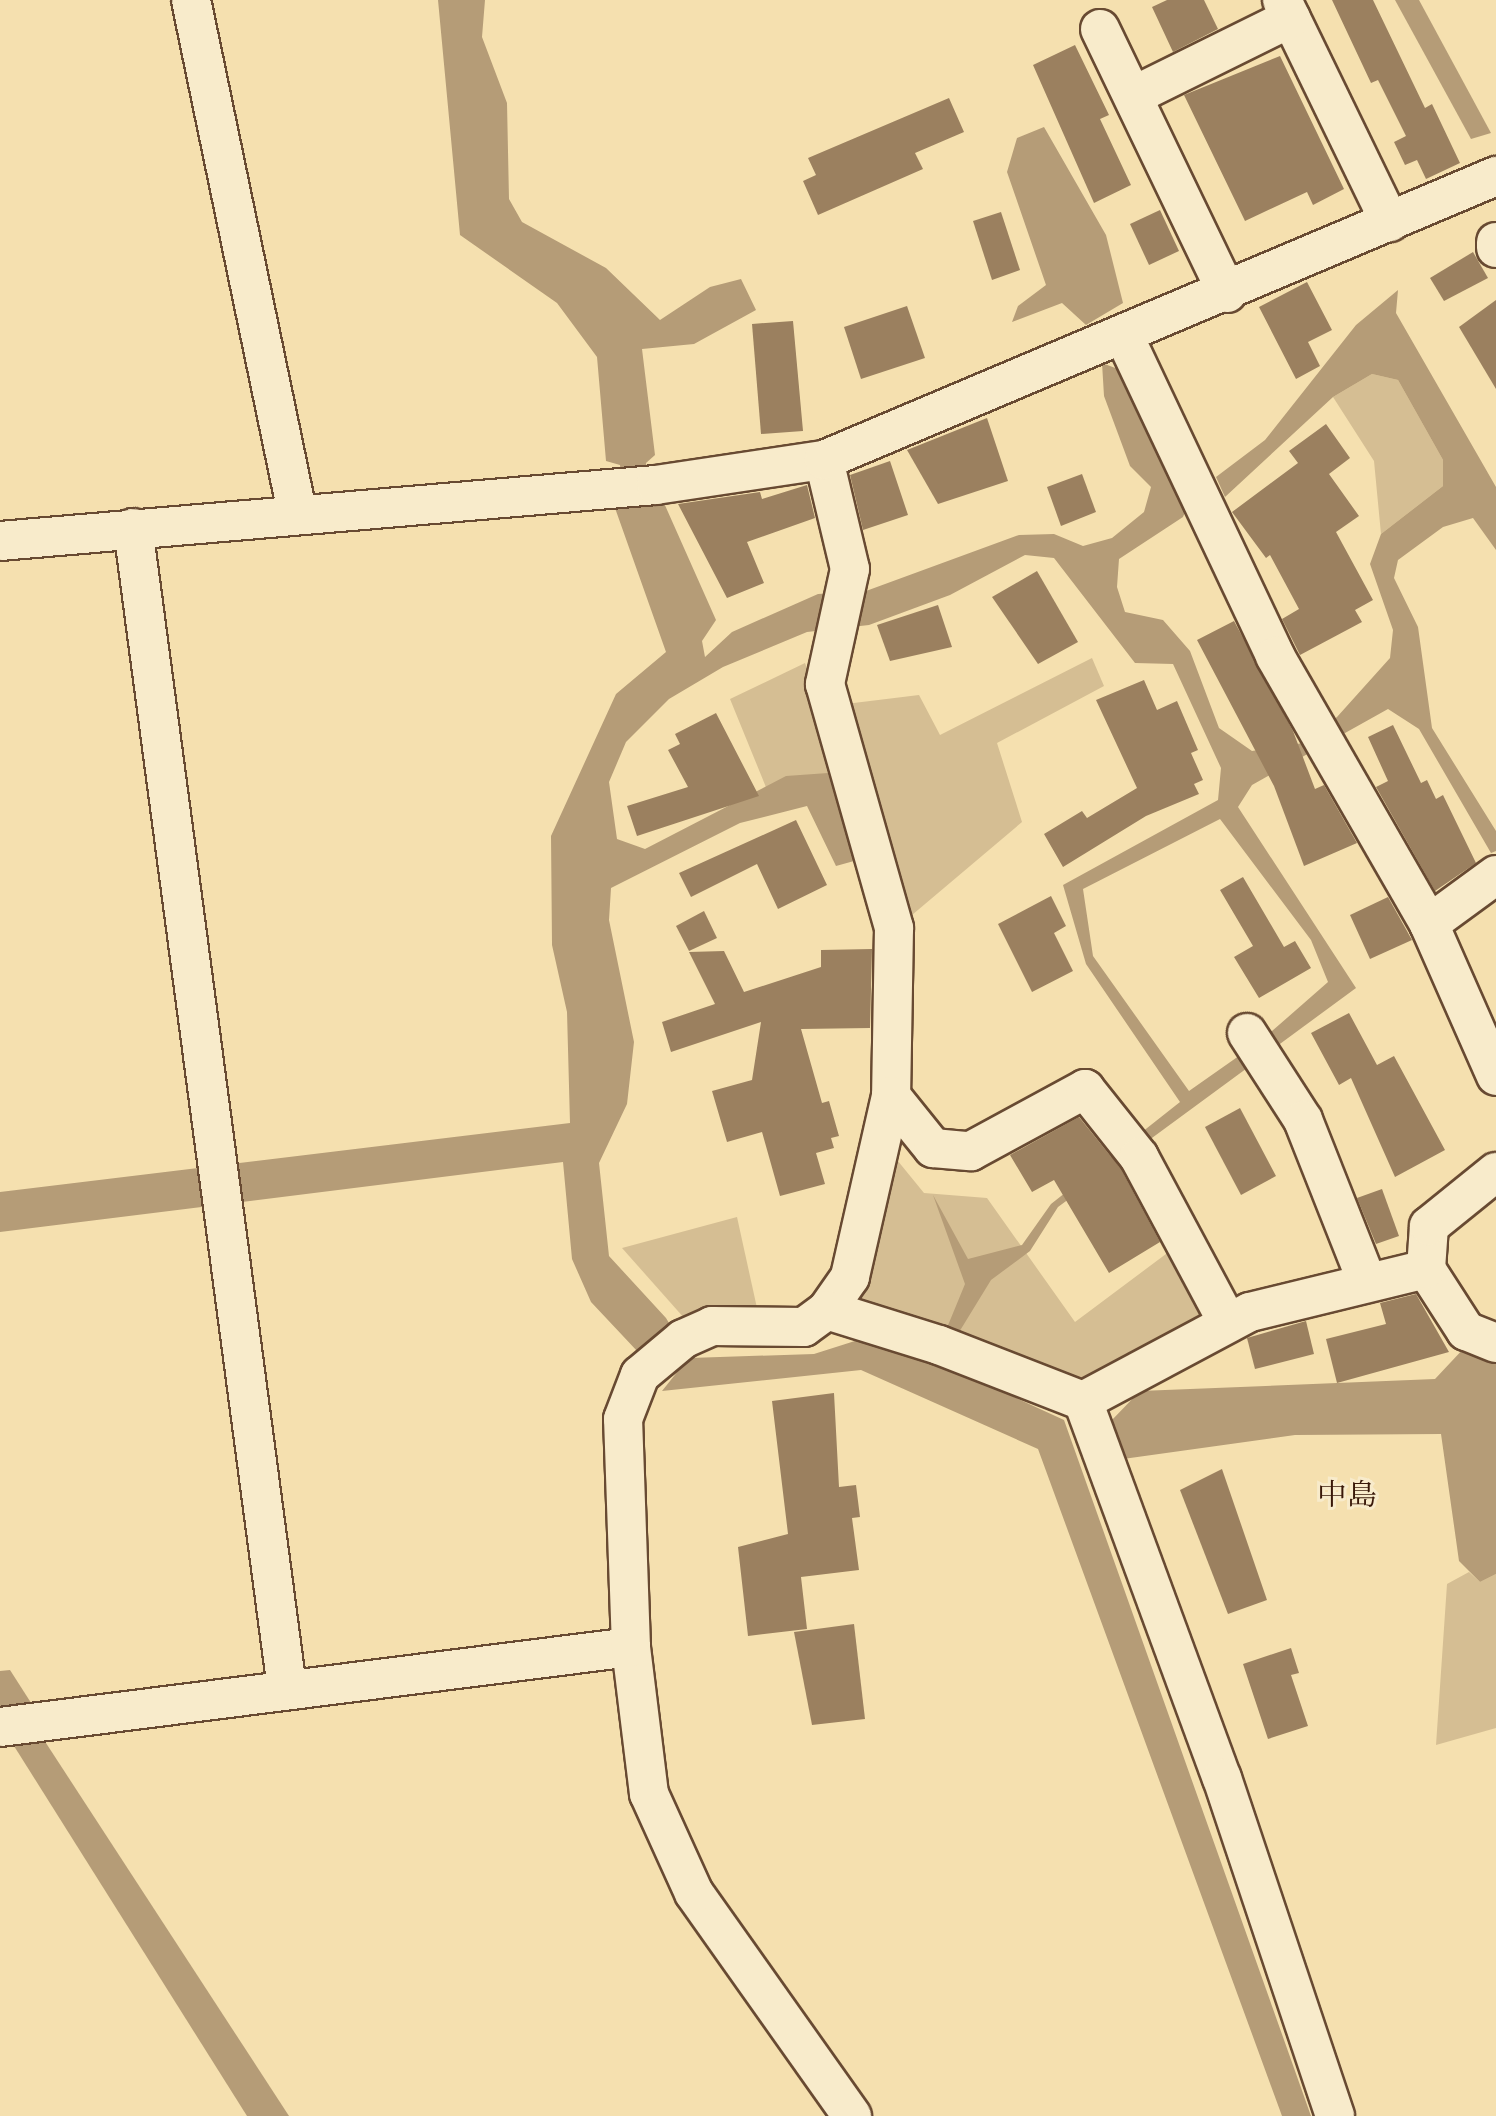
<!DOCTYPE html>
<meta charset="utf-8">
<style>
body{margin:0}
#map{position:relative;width:1496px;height:2116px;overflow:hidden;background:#f5e0af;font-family:"Libre Bodoni","Noto Serif JP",serif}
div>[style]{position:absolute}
.green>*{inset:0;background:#d5be93}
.water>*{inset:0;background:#b59c77}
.building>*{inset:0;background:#9b805f}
.roads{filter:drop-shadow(2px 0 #684a32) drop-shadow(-2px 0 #684a32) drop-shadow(0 2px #684a32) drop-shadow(0 -2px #684a32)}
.minor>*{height:38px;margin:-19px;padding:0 19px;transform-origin:19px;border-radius:19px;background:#f8ebcb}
span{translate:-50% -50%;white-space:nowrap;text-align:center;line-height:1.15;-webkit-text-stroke:6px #f8ebcb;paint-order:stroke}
.neighbourhood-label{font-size:30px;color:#391809}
</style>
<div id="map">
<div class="green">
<i style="clip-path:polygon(1372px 374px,1398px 380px,1443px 460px,1443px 486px,1381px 534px,1374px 461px,1333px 397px)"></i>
<i style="clip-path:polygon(1092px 658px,1104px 686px,997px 743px,1022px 822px,912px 915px,885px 841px,845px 855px,820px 791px,770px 797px,730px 699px,805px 663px,821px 707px,919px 695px,940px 735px)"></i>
<i style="clip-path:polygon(893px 1155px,924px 1193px,987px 1198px,1075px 1322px,1170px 1251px,1204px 1320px,1085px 1390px,949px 1326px,858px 1307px)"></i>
<i style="clip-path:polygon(737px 1217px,757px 1308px,685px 1319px,622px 1248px)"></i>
<i style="clip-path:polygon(1469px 1572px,1480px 1582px,1496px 1574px,1496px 1728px,1436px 1745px,1447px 1584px)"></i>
</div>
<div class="water">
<i style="clip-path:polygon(evenodd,438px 0,485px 0,482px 37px,507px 103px,509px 199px,522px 222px,606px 268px,660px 320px,710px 287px,741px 279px,756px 310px,694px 344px,642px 349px,655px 455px,646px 463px,650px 495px,664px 503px,716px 620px,702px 641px,705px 657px,732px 632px,818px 594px,866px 591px,1019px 535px,1054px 534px,1083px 546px,1112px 538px,1144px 512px,1151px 487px,1130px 466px,1104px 396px,1102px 363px,1126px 372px,1192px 495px,1183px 517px,1119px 559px,1117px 587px,1125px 612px,1163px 620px,1190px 651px,1219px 728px,1252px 751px,1303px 743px,1337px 717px,1390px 658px,1393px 630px,1370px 564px,1381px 534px,1443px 486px,1443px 460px,1398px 380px,1372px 374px,1333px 397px,1225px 497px,1216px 477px,1265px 440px,1356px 325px,1398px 290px,1396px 313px,1496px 487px,1496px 550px,1473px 518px,1443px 527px,1398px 560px,1394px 578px,1418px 627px,1432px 728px,1496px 831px,1496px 851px,1491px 853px,1419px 729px,1388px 709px,1252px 785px,1238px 807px,1356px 988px,1058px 1207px,1030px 1251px,991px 1280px,953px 1342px,944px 1335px,965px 1284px,933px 1195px,968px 1259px,1022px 1245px,1051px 1204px,1180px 1102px,1086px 964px,1063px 885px,1218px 800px,1221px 768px,1173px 664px,1135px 663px,1054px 558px,1025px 555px,950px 595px,869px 625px,807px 632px,723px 667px,669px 699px,626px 742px,609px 782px,617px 839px,645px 849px,786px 776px,828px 773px,854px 861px,836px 866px,807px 806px,740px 823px,611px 888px,609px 920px,634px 1042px,627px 1104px,599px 1163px,609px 1256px,666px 1318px,690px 1358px,814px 1354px,858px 1340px,951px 1368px,1064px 1420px,1311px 2116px,1282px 2116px,1038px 1449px,861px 1370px,662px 1391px,678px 1371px,660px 1346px,638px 1352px,591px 1302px,572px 1259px,563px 1162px,0 1232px,0 1192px,570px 1123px,567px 1012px,552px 945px,551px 836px,616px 694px,666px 652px,615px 508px,623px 500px,620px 465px,606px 461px,597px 357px,557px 303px,460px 235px,438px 0,1220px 819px,1311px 940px,1328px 982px,1263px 1039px,1189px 1091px,1093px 956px,1083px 889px,1220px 819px)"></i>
<i style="clip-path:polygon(1395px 0,1419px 0,1491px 133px,1471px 139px)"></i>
<i style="clip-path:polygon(1044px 127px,1106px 235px,1123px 303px,1086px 325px,1062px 303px,1012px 322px,1018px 306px,1046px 285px,1007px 172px,1017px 138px)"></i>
<i style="clip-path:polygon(1466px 1346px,1496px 1360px,1496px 1574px,1480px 1582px,1459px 1561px,1441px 1434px,1295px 1435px,1123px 1459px,1115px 1441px,1111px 1421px,1140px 1391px,1435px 1379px)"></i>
<i style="clip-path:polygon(10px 1670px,35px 1709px,0 1718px,0 1671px)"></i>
<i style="clip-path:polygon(44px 1740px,289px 2116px,247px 2116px,14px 1746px)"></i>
</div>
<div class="building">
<i style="clip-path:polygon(1167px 0,1204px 0,1218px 29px,1173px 52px,1152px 7px)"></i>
<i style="clip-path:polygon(1332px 0,1373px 0,1425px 108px,1432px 104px,1460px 163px,1426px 179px,1417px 160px,1405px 165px,1394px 142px,1406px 136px,1378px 80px,1371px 83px)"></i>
<i style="clip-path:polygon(1075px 45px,1109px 115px,1100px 119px,1131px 185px,1094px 203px,1033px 65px)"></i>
<i style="clip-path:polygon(1280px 56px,1344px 189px,1313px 205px,1307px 192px,1245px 221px,1184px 95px)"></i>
<i style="clip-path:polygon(949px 98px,964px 132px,915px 153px,923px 169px,818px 215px,803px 181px,816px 175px,808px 158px)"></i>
<i style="clip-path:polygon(1160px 210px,1179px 251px,1149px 265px,1130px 224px)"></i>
<i style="clip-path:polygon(1001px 212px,1020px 270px,992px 280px,973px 221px)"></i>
<i style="clip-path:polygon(1473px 252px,1488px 278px,1444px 301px,1430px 278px)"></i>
<i style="clip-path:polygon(1307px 282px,1332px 330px,1308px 342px,1320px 366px,1296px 379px,1259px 307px)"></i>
<i style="clip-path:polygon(1496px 300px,1496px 389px,1459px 327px)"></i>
<i style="clip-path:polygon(907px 306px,925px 358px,861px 379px,844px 327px)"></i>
<i style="clip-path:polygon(793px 321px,803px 431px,761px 434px,752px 324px)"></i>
<i style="clip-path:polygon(987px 418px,1008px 481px,938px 504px,907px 450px)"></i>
<i style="clip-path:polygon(1326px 424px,1350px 458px,1329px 474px,1359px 516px,1336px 532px,1373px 600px,1355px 610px,1362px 622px,1300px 655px,1282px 619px,1299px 609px,1270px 555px,1266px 558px,1232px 512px,1298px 463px,1289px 451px)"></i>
<i style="clip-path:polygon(890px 461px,908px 515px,863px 530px,850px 475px)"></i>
<i style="clip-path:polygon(1082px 474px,1096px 512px,1061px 526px,1047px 487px)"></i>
<i style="clip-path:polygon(807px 485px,815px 518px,747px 542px,764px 583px,727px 598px,678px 504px,760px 492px,762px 499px)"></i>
<i style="clip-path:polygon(1037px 571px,1078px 642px,1038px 664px,992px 597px)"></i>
<i style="clip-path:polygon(938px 605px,952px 647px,890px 661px,877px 625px)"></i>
<i style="clip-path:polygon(1234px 621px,1293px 731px,1315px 789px,1324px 785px,1357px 843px,1304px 866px,1274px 786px,1197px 640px)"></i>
<i style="clip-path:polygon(1144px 680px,1157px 710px,1177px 701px,1198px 750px,1191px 753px,1203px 780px,1194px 784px,1199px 794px,1146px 816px,1063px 867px,1044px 834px,1082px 811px,1087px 818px,1137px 788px,1096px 700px)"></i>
<i style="clip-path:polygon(716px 713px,759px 796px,637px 836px,627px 806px,688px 787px,668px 750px,680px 744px,675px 734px)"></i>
<i style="clip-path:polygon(1393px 725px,1421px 783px,1427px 780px,1436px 799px,1443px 795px,1476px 863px,1435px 891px,1376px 787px,1388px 781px,1368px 737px)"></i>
<i style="clip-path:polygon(796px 820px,827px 885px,778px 909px,757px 864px,691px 897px,679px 873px)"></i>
<i style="clip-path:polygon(1243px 877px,1284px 947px,1295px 941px,1311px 968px,1259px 998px,1234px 957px,1253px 946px,1220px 890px)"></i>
<i style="clip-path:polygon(1051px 896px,1066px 926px,1054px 933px,1073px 971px,1032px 992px,998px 924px)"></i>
<i style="clip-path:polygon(1388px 897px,1412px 940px,1370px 959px,1350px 915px)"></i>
<i style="clip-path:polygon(704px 911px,717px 938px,689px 951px,676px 926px)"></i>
<i style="clip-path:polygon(872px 949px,870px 1028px,801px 1029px,822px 1103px,829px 1101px,839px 1136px,831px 1138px,834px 1148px,816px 1153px,825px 1184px,780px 1196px,762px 1132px,727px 1142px,712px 1091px,752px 1080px,761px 1022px,671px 1052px,662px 1022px,715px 1004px,689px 952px,724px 951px,744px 992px,821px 967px,821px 950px)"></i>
<i style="clip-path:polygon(1349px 1013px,1377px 1065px,1394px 1056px,1445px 1150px,1395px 1177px,1351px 1078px,1339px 1085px,1311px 1033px)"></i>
<i style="clip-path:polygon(1240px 1108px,1276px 1176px,1241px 1195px,1205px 1127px)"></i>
<i style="clip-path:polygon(1079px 1117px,1121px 1169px,1160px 1242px,1109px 1273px,1054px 1180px,1032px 1192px,1010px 1155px)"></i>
<i style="clip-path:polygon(1382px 1189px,1399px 1236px,1376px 1244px,1357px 1198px)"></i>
<i style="clip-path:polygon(1416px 1294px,1449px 1352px,1337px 1383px,1326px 1339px,1386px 1324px,1380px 1303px)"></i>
<i style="clip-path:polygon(1306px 1321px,1314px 1354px,1255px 1369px,1247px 1338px)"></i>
<i style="clip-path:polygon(834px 1393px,839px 1487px,856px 1485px,860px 1517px,852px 1518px,859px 1570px,801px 1577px,807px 1629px,748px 1636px,738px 1547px,788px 1534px,772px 1401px)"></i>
<i style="clip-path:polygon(1222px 1469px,1267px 1600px,1228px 1614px,1180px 1490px)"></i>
<i style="clip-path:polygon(854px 1624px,865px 1719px,812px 1725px,794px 1632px)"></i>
<i style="clip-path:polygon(1291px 1648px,1299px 1673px,1291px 1675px,1308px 1726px,1268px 1739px,1243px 1664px)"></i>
</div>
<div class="roads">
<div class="minor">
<i style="left:191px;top:0;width:523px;rotate:78.3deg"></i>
<i style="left:1282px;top:0;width:247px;rotate:64.1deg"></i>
<i style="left:1100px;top:29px;width:293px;rotate:64.3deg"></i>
<i style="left:1133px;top:96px;width:176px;rotate:-26.3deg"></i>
<i style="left:1496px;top:242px;width:6px;rotate:90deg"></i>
<i style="left:1125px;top:338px;width:352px;rotate:64.7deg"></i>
<i style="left:1275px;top:656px;width:309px;rotate:60.1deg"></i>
<i style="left:1429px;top:924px;width:166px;rotate:66.2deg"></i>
<i style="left:824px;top:460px;width:112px;rotate:76.6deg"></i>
<i style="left:850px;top:569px;width:118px;rotate:102.3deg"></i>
<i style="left:825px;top:684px;width:254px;rotate:74.2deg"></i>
<i style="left:894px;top:928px;width:168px;rotate:91deg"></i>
<i style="left:891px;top:1096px;width:186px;rotate:102.8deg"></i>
<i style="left:850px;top:1277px;width:40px;rotate:124.9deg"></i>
<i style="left:133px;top:528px;width:1171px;rotate:82.44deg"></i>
<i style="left:0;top:541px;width:658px;rotate:-4.88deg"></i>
<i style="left:656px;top:485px;width:170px;rotate:-8.5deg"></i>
<i style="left:824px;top:460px;width:730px;rotate:-22.91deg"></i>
<i style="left:1429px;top:924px;width:83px;rotate:-36.2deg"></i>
<i style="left:1247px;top:1033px;width:103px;rotate:57.2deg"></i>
<i style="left:1303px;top:1120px;width:174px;rotate:68.4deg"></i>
<i style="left:891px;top:1096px;width:67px;rotate:51.1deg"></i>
<i style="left:933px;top:1148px;width:38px;rotate:5deg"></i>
<i style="left:971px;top:1151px;width:130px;rotate:-28.5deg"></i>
<i style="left:1085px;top:1089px;width:87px;rotate:51.5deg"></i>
<i style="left:1139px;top:1157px;width:186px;rotate:61.8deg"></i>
<i style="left:1426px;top:1269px;width:74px;rotate:57.2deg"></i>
<i style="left:1466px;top:1331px;width:32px;rotate:22deg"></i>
<i style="left:1083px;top:1401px;width:402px;rotate:69.8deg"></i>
<i style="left:1222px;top:1778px;width:356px;rotate:71.5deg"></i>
<i style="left:0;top:1727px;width:636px;rotate:-7.23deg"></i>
<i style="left:852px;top:2116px;width:273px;rotate:-125.3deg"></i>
<i style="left:694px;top:1893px;width:109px;rotate:-114.4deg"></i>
<i style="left:649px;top:1794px;width:148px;rotate:-97deg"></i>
<i style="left:631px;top:1647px;width:228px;rotate:-92deg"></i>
<i style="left:623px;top:1419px;width:47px;rotate:-68.9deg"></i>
<i style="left:640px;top:1375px;width:56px;rotate:-39.9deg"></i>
<i style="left:683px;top:1339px;width:32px;rotate:-24deg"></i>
<i style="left:712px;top:1326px;width:92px;rotate:0.6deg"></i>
<i style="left:804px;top:1327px;width:29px;rotate:-36deg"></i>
<i style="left:827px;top:1310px;width:117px;rotate:17.4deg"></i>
<i style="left:939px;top:1345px;width:155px;rotate:21.3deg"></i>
<i style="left:1083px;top:1401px;width:189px;rotate:-28.1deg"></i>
<i style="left:1250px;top:1312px;width:181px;rotate:-13.7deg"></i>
<i style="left:1426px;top:1269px;width:43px;rotate:-86deg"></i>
<i style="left:1429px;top:1226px;width:86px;rotate:-38.9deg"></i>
</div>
</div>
<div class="neighbourhood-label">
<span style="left:1347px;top:1496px">中島</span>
</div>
</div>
